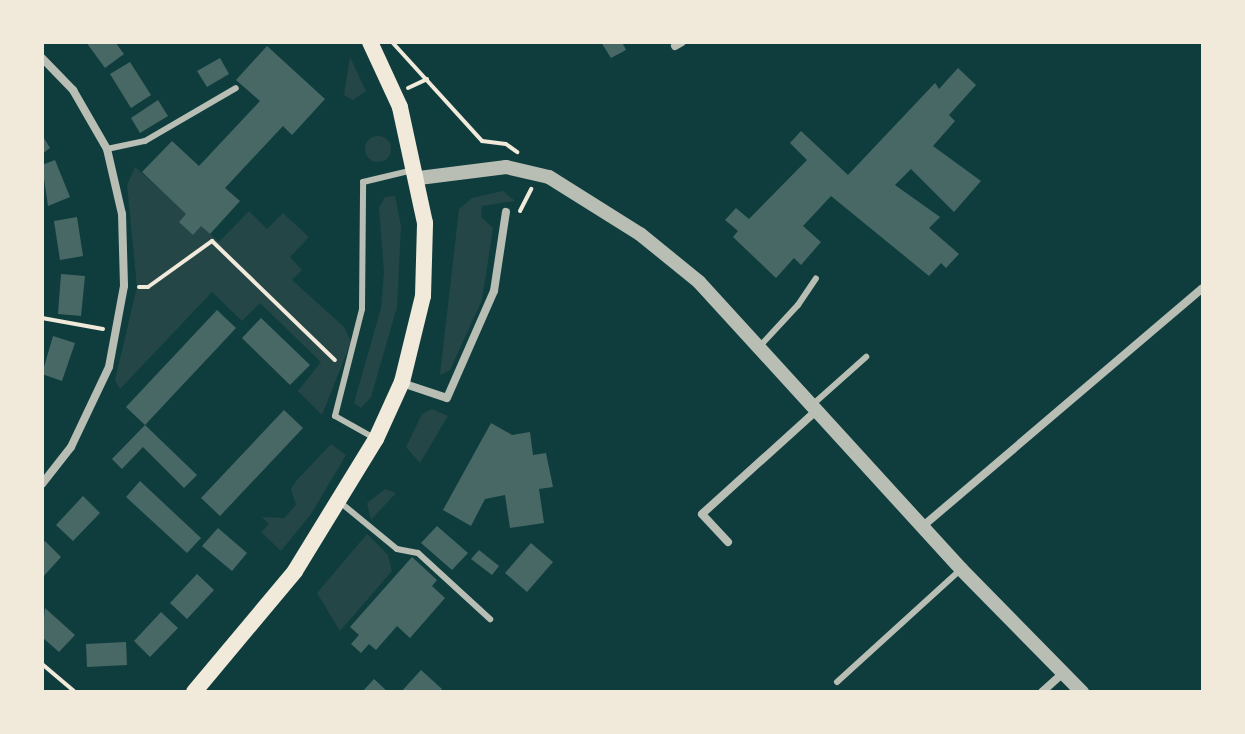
<!DOCTYPE html>
<style>
body{margin:0}
#map{position:relative;width:1245px;height:734px;overflow:hidden;background:#0f3d3e;font-family:"Work Sans",sans-serif}
div>[style]{position:absolute}
.green>*{inset:0;background:#244646}
.round{border-radius:50%}
.building>*{inset:0;background:#486865}
.path>*{height:4px;margin:-2px;padding:0 2px;transform-origin:2px;border-radius:2px;background:#f1e9da}
.service>*{height:6px;margin:-3px;padding:0 3px;transform-origin:3px;border-radius:3px;background:#b8beb3}
.minor>*{height:8px;margin:-4px;padding:0 4px;transform-origin:4px;border-radius:4px;background:#b8beb3}
.tertiary>*{height:14px;margin:-7px;padding:0 7px;transform-origin:7px;border-radius:7px;background:#b8beb3}
.secondary>*{height:16px;margin:-8px;padding:0 8px;transform-origin:8px;border-radius:8px;background:#f1e9da}
span{translate:-50% -50%;white-space:nowrap;text-align:center;line-height:1.15;-webkit-text-stroke:7px #f1e9da;paint-order:stroke}
.frame{position:absolute;inset:0;border:44px solid #f1e9da;pointer-events:none}
</style>
<div id="map">
<div class="green">
<i style="clip-path:polygon(350px 57px,366px 91px,353px 100px,344px 95px)"></i>
<i class="round" style="left:365px;top:136px;width:26px;height:26px"></i>
<i style="clip-path:polygon(135px 167px,219px 242px,249px 211px,267px 229px,283px 213px,309px 237px,290px 257px,302px 270px,292px 280px,344px 327px,351px 342px,322px 415px,298px 391px,321px 362px,260px 303px,242px 321px,212px 292px,120px 389px,115px 380px,137px 287px,127px 185px)"></i>
<i style="clip-path:polygon(503px 191px,515px 201px,482px 206px,481px 217px,493px 228px,482px 300px,450px 370px,440px 375px,459px 209px,472px 198px)"></i>
<i style="clip-path:polygon(395px 196px,401px 226px,397px 307px,371px 397px,361px 408px,354px 403px,381px 308px,384px 272px,379px 208px,385px 197px)"></i>
<i style="clip-path:polygon(432px 409px,448px 416px,420px 463px,406px 447px,422px 414px)"></i>
<i style="clip-path:polygon(331px 444px,346px 455px,311px 514px,281px 551px,261px 532px,269px 524px,262px 517px,284px 518px,296px 505px,291px 489px,296px 481px)"></i>
<i style="clip-path:polygon(385px 489px,396px 493px,371px 520px,367px 503px)"></i>
<i style="clip-path:polygon(367px 534px,388px 555px,392px 571px,340px 631px,317px 593px)"></i>
</div>
<div class="building">
<i style="clip-path:polygon(86px 42px,115px 42px,124px 54px,105px 68px)"></i>
<i style="clip-path:polygon(601px 42px,622px 42px,626px 50px,611px 58px)"></i>
<i style="clip-path:polygon(267px 46px,325px 99px,292px 135px,283px 126px,225px 188px,240px 201px,210px 234px,201px 226px,193px 235px,179px 222px,186px 214px,142px 172px,172px 141px,199px 166px,260px 101px,236px 80px)"></i>
<i style="clip-path:polygon(220px 58px,229px 74px,207px 87px,197px 71px)"></i>
<i style="clip-path:polygon(130px 62px,151px 95px,131px 108px,110px 74px)"></i>
<i style="clip-path:polygon(958px 68px,976px 85px,949px 115px,955px 121px,933px 146px,981px 181px,954px 212px,911px 169px,895px 185px,940px 217px,929px 228px,959px 254px,946px 268px,941px 263px,929px 276px,831px 196px,803px 226px,821px 242px,801px 265px,794px 258px,776px 278px,733px 237px,738px 231px,725px 220px,736px 208px,749px 219px,807px 160px,790px 143px,801px 131px,848px 175px,935px 83px,939px 89px)"></i>
<i style="clip-path:polygon(158px 100px,168px 116px,140px 133px,131px 118px)"></i>
<i style="clip-path:polygon(42px 135px,50px 148px,42px 154px)"></i>
<i style="clip-path:polygon(55px 160px,70px 197px,48px 206px,42px 165px)"></i>
<i style="clip-path:polygon(77px 217px,83px 256px,60px 260px,54px 221px)"></i>
<i style="clip-path:polygon(61px 274px,85px 276px,81px 316px,58px 314px)"></i>
<i style="clip-path:polygon(217px 310px,236px 328px,145px 425px,126px 407px)"></i>
<i style="clip-path:polygon(261px 318px,310px 365px,290px 385px,242px 338px)"></i>
<i style="clip-path:polygon(53px 336px,75px 343px,62px 381px,42px 374px)"></i>
<i style="clip-path:polygon(284px 410px,303px 428px,220px 516px,201px 498px)"></i>
<i style="clip-path:polygon(491px 423px,512px 435px,530px 432px,533px 455px,546px 453px,553px 487px,539px 489px,544px 523px,510px 528px,505px 495px,485px 499px,471px 526px,443px 510px)"></i>
<i style="clip-path:polygon(145px 425px,197px 475px,184px 488px,143px 447px,122px 469px,112px 459px)"></i>
<i style="clip-path:polygon(140px 481px,201px 538px,187px 553px,126px 497px)"></i>
<i style="clip-path:polygon(83px 496px,100px 513px,73px 541px,56px 525px)"></i>
<i style="clip-path:polygon(437px 526px,468px 553px,452px 570px,421px 543px)"></i>
<i style="clip-path:polygon(218px 528px,247px 553px,232px 571px,202px 546px)"></i>
<i style="clip-path:polygon(45px 541px,61px 557px,42px 578px,42px 544px)"></i>
<i style="clip-path:polygon(531px 543px,553px 562px,527px 592px,505px 573px)"></i>
<i style="clip-path:polygon(479px 550px,499px 566px,492px 575px,471px 559px)"></i>
<i style="clip-path:polygon(412px 557px,437px 580px,432px 586px,445px 598px,410px 638px,397px 626px,376px 650px,369px 644px,361px 653px,351px 644px,359px 635px,350px 627px)"></i>
<i style="clip-path:polygon(197px 574px,214px 590px,187px 619px,170px 603px)"></i>
<i style="clip-path:polygon(45px 608px,75px 635px,59px 652px,42px 637px)"></i>
<i style="clip-path:polygon(161px 612px,178px 628px,150px 657px,134px 641px)"></i>
<i style="clip-path:polygon(126px 642px,127px 665px,87px 667px,86px 644px)"></i>
<i style="clip-path:polygon(421px 670px,442px 689px,439px 692px,401px 692px)"></i>
<i style="clip-path:polygon(374px 679px,388px 692px,362px 692px)"></i>
</div>
<div class="path">
<i style="left:392px;top:42px;width:134px;rotate:47.7deg"></i>
<i style="left:482px;top:141px;width:24px;rotate:7deg"></i>
<i style="left:506px;top:144px;width:14px;rotate:36deg"></i>
<i style="left:408px;top:88px;width:21px;rotate:-25deg"></i>
<i style="left:520px;top:211px;width:25px;rotate:-63deg"></i>
<i style="left:139px;top:287px;width:9px"></i>
<i style="left:148px;top:287px;width:79px;rotate:-35.7deg"></i>
<i style="left:212px;top:241px;width:171px;rotate:44.1deg"></i>
<i style="left:42px;top:318px;width:62px;rotate:10.2deg"></i>
<i style="left:42px;top:664px;width:43px;rotate:40.3deg"></i>
</div>
<div class="service">
<i style="left:107px;top:149px;width:39px;rotate:-12deg"></i>
<i style="left:145px;top:141px;width:105px;rotate:-30.2deg"></i>
<i style="left:760px;top:346px;width:56px;rotate:-47.2deg"></i>
<i style="left:798px;top:305px;width:32px;rotate:-56deg"></i>
<i style="left:811px;top:406px;width:74px;rotate:-41.7deg"></i>
<i style="left:376px;top:439px;width:47px;rotate:-150.7deg"></i>
<i style="left:335px;top:416px;width:110px;rotate:-75.8deg"></i>
<i style="left:362px;top:309px;width:127px;rotate:-89.5deg"></i>
<i style="left:363px;top:182px;width:51px;rotate:-13.5deg"></i>
<i style="left:341px;top:503px;width:72px;rotate:39.4deg"></i>
<i style="left:397px;top:549px;width:21px;rotate:11deg"></i>
<i style="left:418px;top:553px;width:98px;rotate:42.5deg"></i>
<i style="left:837px;top:682px;width:168px;rotate:-42.3deg"></i>
</div>
<div class="minor">
<i style="left:675px;top:46px;width:8px;rotate:-30deg"></i>
<i style="left:42px;top:58px;width:45px;rotate:45.9deg"></i>
<i style="left:73px;top:90px;width:68px;rotate:60deg"></i>
<i style="left:107px;top:149px;width:67px;rotate:77deg"></i>
<i style="left:122px;top:214px;width:72px;rotate:88.4deg"></i>
<i style="left:124px;top:286px;width:82px;rotate:100.5deg"></i>
<i style="left:109px;top:367px;width:89px;rotate:115.4deg"></i>
<i style="left:71px;top:447px;width:47px;rotate:128.1deg"></i>
<i style="left:402px;top:383px;width:47px;rotate:18.4deg"></i>
<i style="left:447px;top:398px;width:117px;rotate:-66.3deg"></i>
<i style="left:494px;top:291px;width:80px;rotate:-81.4deg"></i>
<i style="left:923px;top:526px;width:367px;rotate:-40.4deg"></i>
<i style="left:728px;top:542px;width:38px;rotate:-133deg"></i>
<i style="left:702px;top:514px;width:154px;rotate:-42.1deg"></i>
<i style="left:1042px;top:692px;width:28px;rotate:-42deg"></i>
</div>
<div class="tertiary">
<i style="left:419px;top:178px;width:88px;rotate:-7.2deg"></i>
<i style="left:506px;top:167px;width:44px;rotate:13.1deg"></i>
<i style="left:549px;top:177px;width:107px;rotate:32.1deg"></i>
<i style="left:640px;top:234px;width:76px;rotate:39.1deg"></i>
<i style="left:699px;top:282px;width:389px;rotate:47.6deg"></i>
<i style="left:961px;top:569px;width:173px;rotate:45.5deg"></i>
</div>
<div class="secondary">
<i style="left:194px;top:692px;width:158px;rotate:-50.1deg"></i>
<i style="left:295px;top:571px;width:155px;rotate:-58.5deg"></i>
<i style="left:376px;top:439px;width:63px;rotate:-65.5deg"></i>
<i style="left:402px;top:382px;width:89px;rotate:-76.3deg"></i>
<i style="left:423px;top:296px;width:73px;rotate:-88.4deg"></i>
<i style="left:425px;top:223px;width:119px;rotate:-102.2deg"></i>
<i style="left:400px;top:107px;width:72px;rotate:-114.8deg"></i>
</div>
<div class="frame"></div>
</div>
